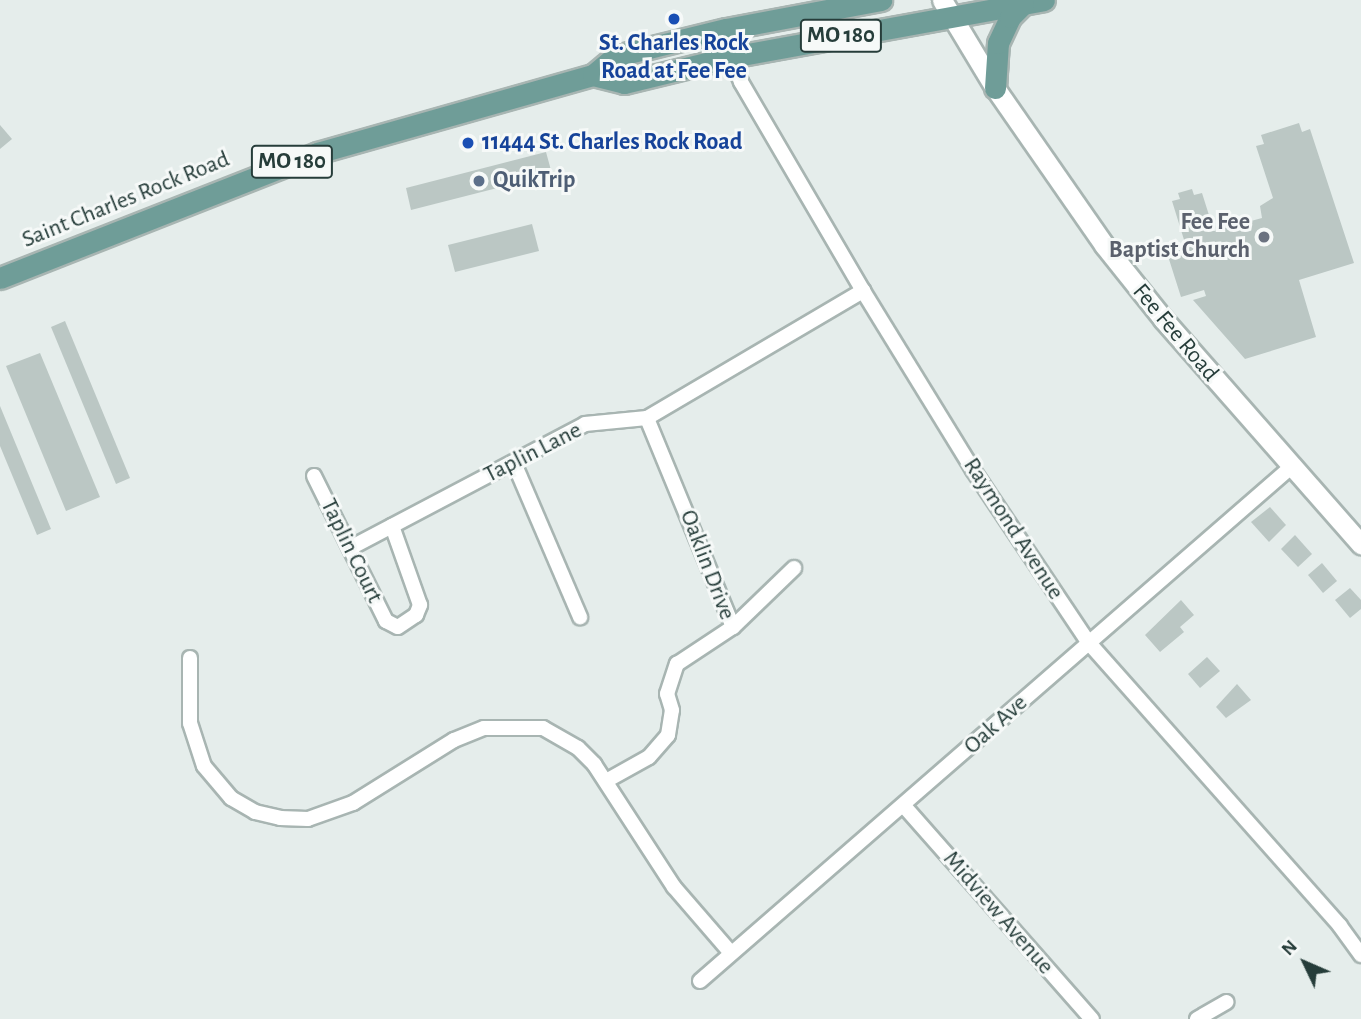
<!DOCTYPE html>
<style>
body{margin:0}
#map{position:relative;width:1361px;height:1019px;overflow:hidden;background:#e5edeb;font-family:"Alegreya Sans",sans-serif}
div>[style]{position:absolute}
.building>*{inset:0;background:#bbc7c4}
.roads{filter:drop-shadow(2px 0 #a8b5b2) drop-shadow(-2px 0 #a8b5b2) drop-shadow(0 2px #a8b5b2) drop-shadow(0 -2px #a8b5b2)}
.street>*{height:14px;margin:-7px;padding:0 7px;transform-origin:7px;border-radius:7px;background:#fff}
.secondary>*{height:19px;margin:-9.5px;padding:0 9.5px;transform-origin:9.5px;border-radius:9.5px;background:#fff}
.primary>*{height:21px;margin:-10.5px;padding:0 10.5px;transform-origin:10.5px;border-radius:10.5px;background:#6f9d98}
.dots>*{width:19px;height:19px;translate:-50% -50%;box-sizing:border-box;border:4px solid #f6f9f8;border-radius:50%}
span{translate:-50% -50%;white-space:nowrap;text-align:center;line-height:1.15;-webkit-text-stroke:6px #f6f9f8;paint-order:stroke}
.shield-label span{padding:2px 5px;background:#f6f9f8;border:2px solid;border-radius:5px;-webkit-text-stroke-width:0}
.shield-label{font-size:23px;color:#263d3a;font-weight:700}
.transit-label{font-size:24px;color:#164399;font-weight:700}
.left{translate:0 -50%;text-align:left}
.service-label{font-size:24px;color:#4e5e75;font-weight:700}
.street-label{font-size:24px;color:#263d3a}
.worship-label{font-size:24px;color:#5b616d;font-weight:700}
.right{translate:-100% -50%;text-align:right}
.north{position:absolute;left:1270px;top:928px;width:70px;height:70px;-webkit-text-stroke:5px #f6f9f8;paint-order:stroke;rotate:314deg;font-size:19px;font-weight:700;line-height:28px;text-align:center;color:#263d3a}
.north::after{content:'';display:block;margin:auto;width:24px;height:32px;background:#263d3a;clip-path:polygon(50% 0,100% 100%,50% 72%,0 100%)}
</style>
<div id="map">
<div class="building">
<i style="clip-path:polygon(1299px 123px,1302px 132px,1310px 129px,1354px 263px,1299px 280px,1316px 337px,1245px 359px,1193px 300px,1206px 296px,1204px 290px,1181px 297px,1167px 253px,1185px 243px,1172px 201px,1180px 199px,1178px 193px,1192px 189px,1194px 195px,1202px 193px,1214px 231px,1262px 218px,1260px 206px,1273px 198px,1256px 146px,1264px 144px,1261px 135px)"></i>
<i style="clip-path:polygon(0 125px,12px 139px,0 149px)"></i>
<i style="clip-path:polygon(546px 152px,552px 174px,411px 210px,406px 188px)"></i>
<i style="clip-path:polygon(532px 224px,539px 251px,455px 272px,448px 245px)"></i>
<i style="clip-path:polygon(65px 321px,130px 478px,116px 484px,51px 327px)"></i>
<i style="clip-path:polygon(40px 353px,100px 497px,66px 511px,6px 366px)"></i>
<i style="clip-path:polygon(0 406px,51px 529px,37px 535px,0 446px)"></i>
<i style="clip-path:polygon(1270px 507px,1286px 525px,1269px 542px,1251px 522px)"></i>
<i style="clip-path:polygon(1295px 535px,1312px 554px,1298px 567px,1281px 549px)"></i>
<i style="clip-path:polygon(1322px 563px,1337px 581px,1323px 593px,1308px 575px)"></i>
<i style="clip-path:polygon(1350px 588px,1361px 600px,1361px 609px,1350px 618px,1335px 600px)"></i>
<i style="clip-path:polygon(1181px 600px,1194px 615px,1180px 627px,1184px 632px,1160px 652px,1145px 635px)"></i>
<i style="clip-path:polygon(1207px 657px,1220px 671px,1200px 688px,1188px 674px)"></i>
<i style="clip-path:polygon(1237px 684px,1251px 700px,1226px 718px,1216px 707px)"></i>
</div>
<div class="roads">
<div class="street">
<i style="left:731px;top:57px;width:27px;rotate:68deg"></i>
<i style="left:741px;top:82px;width:242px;rotate:59.7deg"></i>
<i style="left:863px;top:291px;width:210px;rotate:58.4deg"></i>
<i style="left:973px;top:470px;width:208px;rotate:56.2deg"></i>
<i style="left:1089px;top:643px;width:378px;rotate:48.4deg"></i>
<i style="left:1340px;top:926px;width:36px;rotate:54deg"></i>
<i style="left:514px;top:463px;width:168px;rotate:66.8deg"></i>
<i style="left:314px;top:476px;width:162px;rotate:63.6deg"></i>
<i style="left:386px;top:621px;width:13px;rotate:27deg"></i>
<i style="left:398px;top:627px;width:22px;rotate:-34deg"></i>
<i style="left:416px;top:615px;width:11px;rotate:-68deg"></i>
<i style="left:420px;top:605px;width:84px;rotate:-109.5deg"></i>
<i style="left:352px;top:547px;width:263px;rotate:-27.8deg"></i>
<i style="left:585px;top:424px;width:62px;rotate:-5.5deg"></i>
<i style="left:647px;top:418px;width:251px;rotate:-30.5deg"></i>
<i style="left:733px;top:627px;width:85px;rotate:-44deg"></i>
<i style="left:190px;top:658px;width:65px;rotate:90deg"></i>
<i style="left:190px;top:723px;width:45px;rotate:72deg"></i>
<i style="left:204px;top:766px;width:42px;rotate:49.8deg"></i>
<i style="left:231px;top:798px;width:28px;rotate:30deg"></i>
<i style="left:255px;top:812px;width:26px;rotate:13deg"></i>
<i style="left:280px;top:818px;width:28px;rotate:2deg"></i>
<i style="left:308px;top:819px;width:48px;rotate:-19.6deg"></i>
<i style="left:353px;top:803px;width:119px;rotate:-32deg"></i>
<i style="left:454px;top:740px;width:32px;rotate:-22deg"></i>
<i style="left:484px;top:728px;width:59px"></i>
<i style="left:543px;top:728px;width:40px;rotate:29.7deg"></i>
<i style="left:578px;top:748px;width:23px;rotate:45deg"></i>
<i style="left:594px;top:764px;width:147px;rotate:57deg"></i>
<i style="left:674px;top:887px;width:87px;rotate:49.2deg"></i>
<i style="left:606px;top:781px;width:49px;rotate:-29.2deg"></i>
<i style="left:649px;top:757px;width:29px;rotate:-49deg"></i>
<i style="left:668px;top:735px;width:25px;rotate:-81deg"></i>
<i style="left:672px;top:710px;width:17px;rotate:-107deg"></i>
<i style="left:667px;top:694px;width:32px;rotate:-72deg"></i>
<i style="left:677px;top:664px;width:67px;rotate:-33.5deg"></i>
<i style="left:733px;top:627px;width:226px;rotate:-112.4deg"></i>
<i style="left:904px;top:806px;width:284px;rotate:48.6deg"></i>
<i style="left:700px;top:981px;width:783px;rotate:-41.01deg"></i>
<i style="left:1197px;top:1019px;width:34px;rotate:-30deg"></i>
</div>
<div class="secondary">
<i style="left:942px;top:0;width:103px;rotate:58.9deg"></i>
<i style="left:995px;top:88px;width:191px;rotate:55.2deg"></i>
<i style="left:1104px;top:245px;width:95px;rotate:51.4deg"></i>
<i style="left:1163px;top:319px;width:300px;rotate:48.7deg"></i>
</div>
<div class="primary">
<i style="left:593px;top:75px;width:32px;rotate:14deg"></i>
<i style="left:624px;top:83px;width:110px;rotate:-13.7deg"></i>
<i style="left:731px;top:57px;width:318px;rotate:-10.3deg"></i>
<i style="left:995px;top:88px;width:45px;rotate:-86.2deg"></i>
<i style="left:998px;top:43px;width:29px;rotate:-65deg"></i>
<i style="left:1010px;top:17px;width:18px;rotate:-45deg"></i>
<i style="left:0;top:278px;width:341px;rotate:-21.5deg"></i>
<i style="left:317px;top:153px;width:287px;rotate:-15.8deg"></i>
<i style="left:593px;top:75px;width:30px;rotate:-40deg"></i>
<i style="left:616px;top:56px;width:113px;rotate:-13.8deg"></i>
<i style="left:726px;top:29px;width:158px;rotate:-10.6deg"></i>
</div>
</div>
<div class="dots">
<i style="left:674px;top:19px;background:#1a4fb4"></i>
<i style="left:468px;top:143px;background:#1a4fb4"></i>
<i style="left:479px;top:181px;background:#5c6f8a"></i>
<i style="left:1264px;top:237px;background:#6b7280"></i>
</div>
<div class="shield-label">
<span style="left:841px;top:36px">MO 180</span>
<span style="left:292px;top:162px">MO 180</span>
</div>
<div class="transit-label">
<span style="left:674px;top:58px">St. Charles Rock<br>Road at Fee Fee</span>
<span class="left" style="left:482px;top:143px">11444 St. Charles Rock Road</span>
</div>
<div class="service-label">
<span class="left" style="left:493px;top:181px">QuikTrip</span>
</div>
<div class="street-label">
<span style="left:126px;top:200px;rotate:-22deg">Saint Charles Rock Road</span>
<span style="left:1175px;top:333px;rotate:50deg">Fee Fee Road</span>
<span style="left:533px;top:453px;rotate:-27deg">Taplin Lane</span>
<span style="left:1013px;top:529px;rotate:57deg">Raymond Avenue</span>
<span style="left:351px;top:551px;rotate:64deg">Taplin Court</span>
<span style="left:707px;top:565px;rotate:69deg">Oaklin Drive</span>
<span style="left:996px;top:725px;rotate:-42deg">Oak Ave</span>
<span style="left:998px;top:913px;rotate:49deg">Midview Avenue</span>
</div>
<div class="worship-label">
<span class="right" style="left:1250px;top:237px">Fee Fee<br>Baptist Church</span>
</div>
<div class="north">N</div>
</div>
